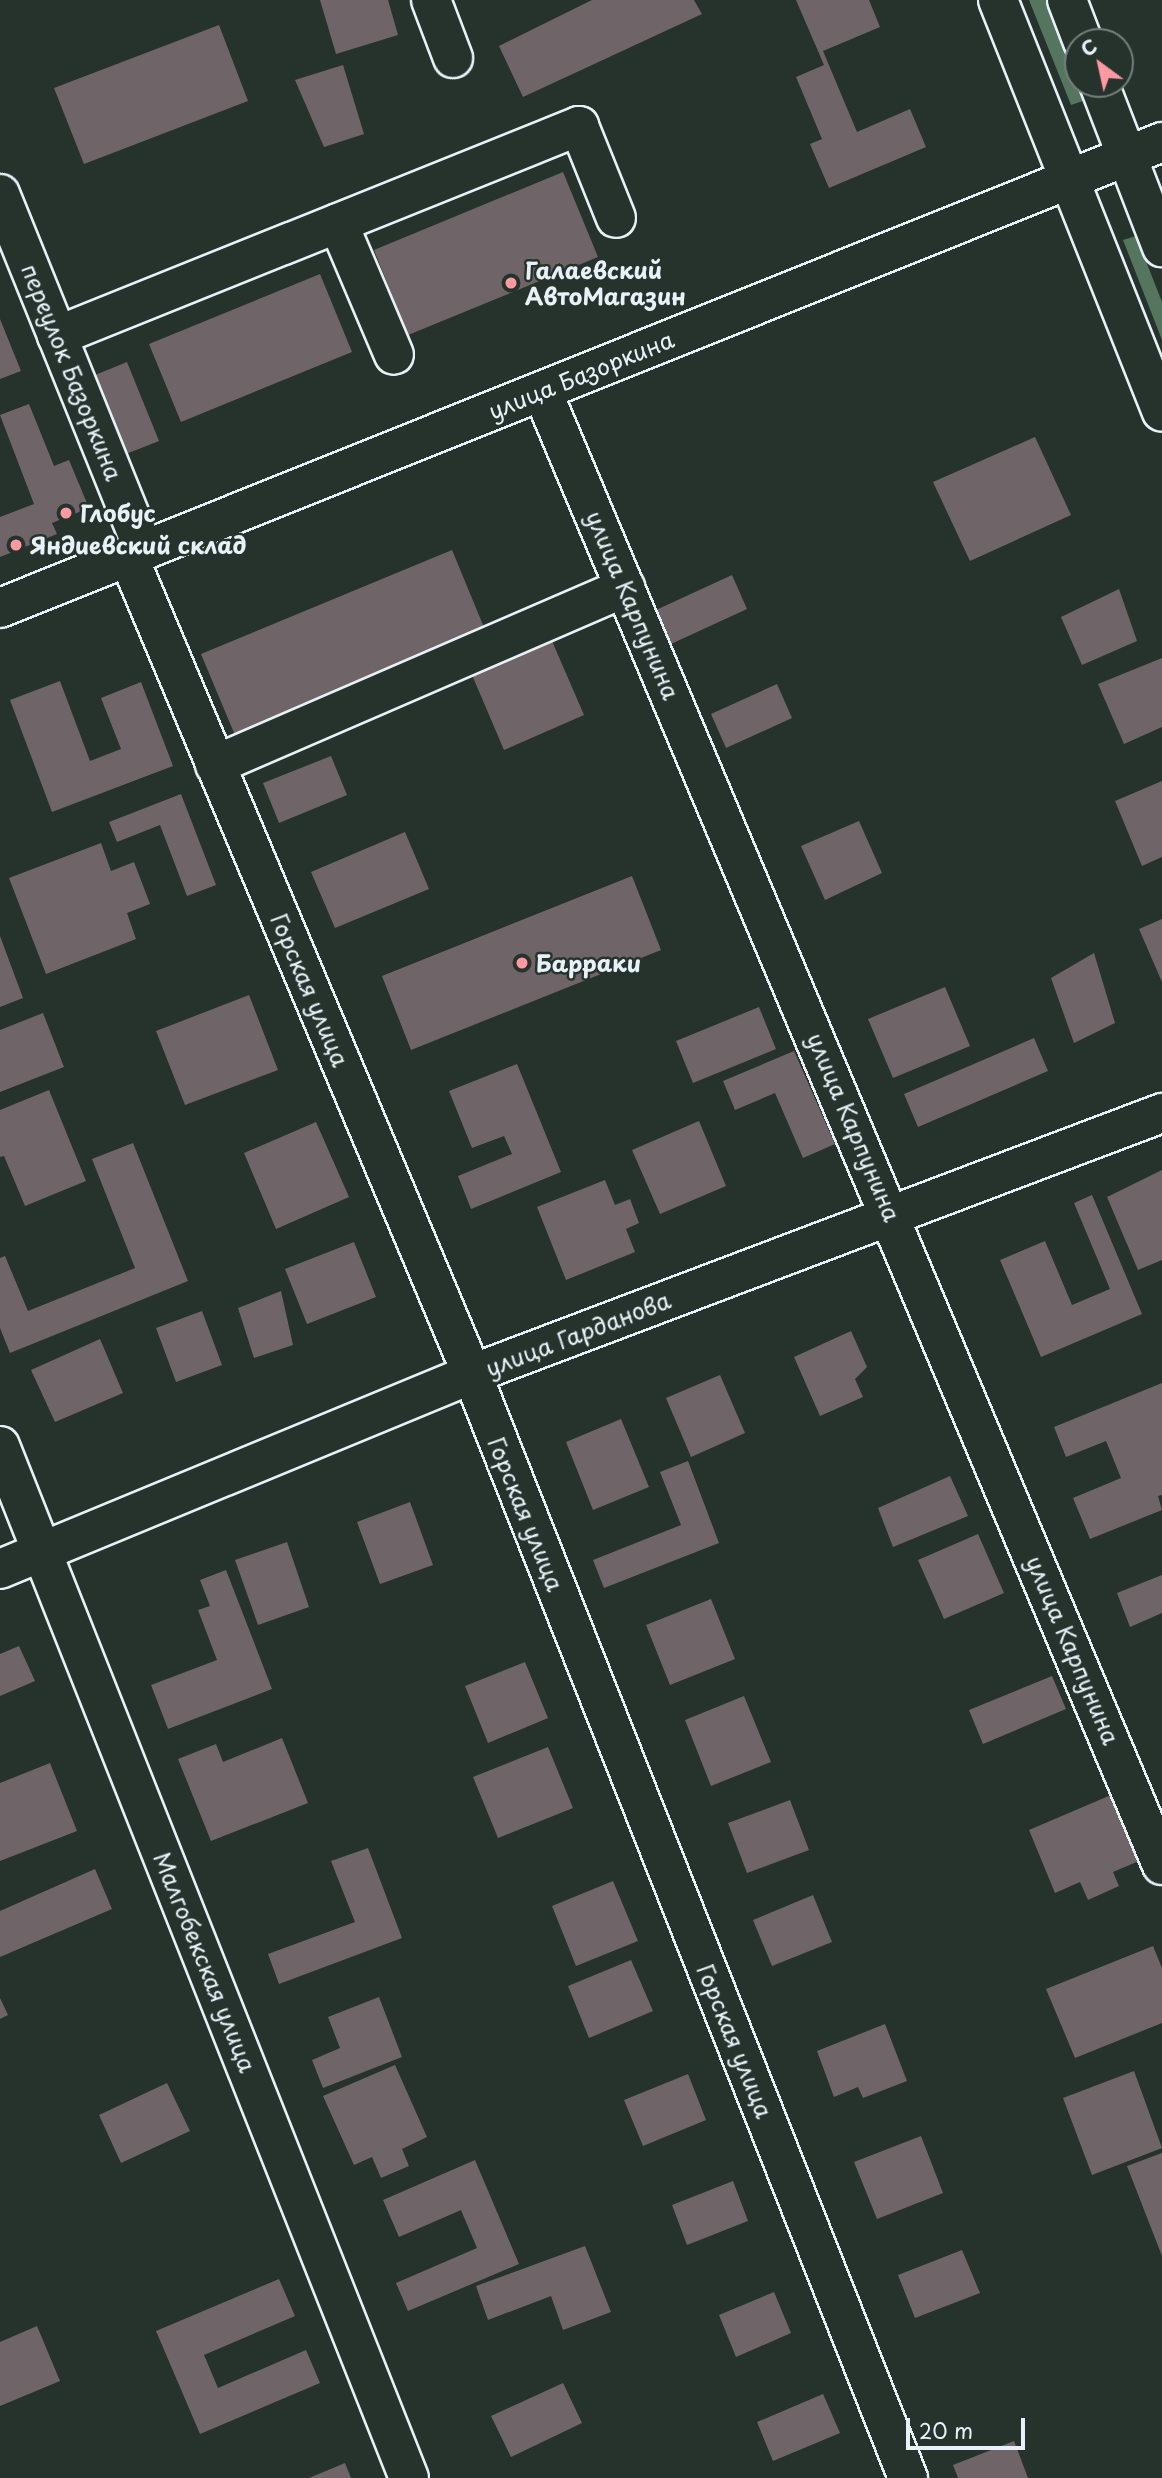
<!DOCTYPE html>
<meta charset="utf-8">
<style>
body{margin:0}
#map{position:relative;width:1162px;height:2478px;overflow:hidden;background:#26332d;font-family:"Playpen Sans",sans-serif}
div>[style]{position:absolute}
.green>*{inset:0;background:#55755e}
.building>*{inset:0;background:#6f6468}
.roads{filter:drop-shadow(2px 0 #e8f1f8) drop-shadow(-2px 0 #e8f1f8) drop-shadow(0 2px #e8f1f8) drop-shadow(0 -2px #e8f1f8)}
.minor>*{height:38px;margin:-19px;padding:0 19px;transform-origin:19px;border-radius:19px;background:#26332d}
.dots>*{width:19px;height:19px;translate:-50% -50%;box-sizing:border-box;border:4px solid #26332d;border-radius:50%}
span{translate:-50% -50%;white-space:nowrap;text-align:center;line-height:1.15;-webkit-text-stroke:5px #26332d;paint-order:stroke}
.poi-label{font-size:23px;color:#e8f1f8;font-weight:700}
.left{translate:0 -50%;text-align:left}
.street-label{font-size:23px;color:#e8f1f8}
.north{position:absolute;left:1064px;top:28px;width:70px;height:70px;box-sizing:border-box;background:#26332d;border:2px solid #747f7e;border-radius:50%;rotate:327deg;font-size:19px;font-weight:700;line-height:28px;text-align:center;color:#e8f1f8}
.north::after{content:'';display:block;margin:auto;width:24px;height:32px;background:#ff9aa2;clip-path:polygon(50% 0,100% 100%,50% 72%,0 100%)}
.scale{position:absolute;left:906px;top:2418px;width:119px;height:32px;box-sizing:border-box;border:4px solid #e8f1f8;border-top:0;padding-left:9px;font-size:21px;line-height:24px;white-space:nowrap;color:#e8f1f8;-webkit-text-stroke:5px #26332d;paint-order:stroke}
</style>
<div id="map">
<div class="green">
<i style="clip-path:polygon(1029px 0,1046px 0,1086px 100px,1071px 105px)"></i>
<i style="clip-path:polygon(1136px 236px,1162px 302px,1162px 340px,1123px 240px)"></i>
</div>
<div class="building">
<i style="clip-path:polygon(320px 0,388px 0,398px 35px,336px 54px)"></i>
<i style="clip-path:polygon(592px 0,694px 0,702px 14px,523px 97px,499px 46px)"></i>
<i style="clip-path:polygon(796px 0,869px 0,880px 27px,823px 51px,857px 132px,910px 109px,926px 147px,829px 188px,810px 144px,822px 139px,796px 77px,824px 65px)"></i>
<i style="clip-path:polygon(219px 25px,248px 101px,84px 164px,54px 88px)"></i>
<i style="clip-path:polygon(343px 65px,364px 134px,324px 147px,295px 80px)"></i>
<i style="clip-path:polygon(563px 172px,598px 257px,408px 335px,374px 250px)"></i>
<i style="clip-path:polygon(320px 274px,352px 352px,181px 422px,149px 344px)"></i>
<i style="clip-path:polygon(0 319px,21px 371px,0 379px)"></i>
<i style="clip-path:polygon(127px 362px,159px 441px,126px 454px,95px 375px)"></i>
<i style="clip-path:polygon(29px 404px,54px 466px,69px 460px,89px 508px,52px 523px,57px 534px,0 557px,0 517px,34px 504px,0 415px)"></i>
<i style="clip-path:polygon(1035px 437px,1071px 515px,970px 561px,933px 482px)"></i>
<i style="clip-path:polygon(452px 550px,488px 637px,237px 740px,201px 654px)"></i>
<i style="clip-path:polygon(732px 575px,747px 609px,671px 644px,656px 610px)"></i>
<i style="clip-path:polygon(1119px 589px,1137px 641px,1082px 665px,1061px 617px)"></i>
<i style="clip-path:polygon(552px 641px,584px 715px,504px 750px,472px 675px)"></i>
<i style="clip-path:polygon(1162px 658px,1162px 727px,1124px 744px,1098px 684px)"></i>
<i style="clip-path:polygon(60px 681px,90px 761px,121px 749px,101px 698px,141px 682px,173px 766px,52px 812px,10px 700px)"></i>
<i style="clip-path:polygon(777px 684px,792px 718px,726px 748px,711px 714px)"></i>
<i style="clip-path:polygon(331px 756px,347px 795px,279px 823px,263px 783px)"></i>
<i style="clip-path:polygon(1162px 781px,1162px 857px,1142px 866px,1115px 801px)"></i>
<i style="clip-path:polygon(181px 794px,216px 885px,187px 896px,160px 825px,117px 842px,109px 822px)"></i>
<i style="clip-path:polygon(859px 821px,882px 873px,825px 900px,801px 846px)"></i>
<i style="clip-path:polygon(405px 832px,429px 889px,335px 928px,311px 872px)"></i>
<i style="clip-path:polygon(101px 843px,111px 871px,134px 862px,150px 904px,127px 913px,136px 939px,46px 974px,9px 878px)"></i>
<i style="clip-path:polygon(632px 876px,661px 950px,411px 1050px,382px 976px)"></i>
<i style="clip-path:polygon(1162px 919px,1162px 982px,1139px 929px)"></i>
<i style="clip-path:polygon(0 936px,23px 998px,0 1007px)"></i>
<i style="clip-path:polygon(1094px 953px,1115px 1023px,1074px 1043px,1051px 978px)"></i>
<i style="clip-path:polygon(945px 987px,970px 1046px,893px 1078px,868px 1019px)"></i>
<i style="clip-path:polygon(249px 995px,278px 1070px,185px 1105px,156px 1031px)"></i>
<i style="clip-path:polygon(759px 1007px,776px 1049px,693px 1083px,676px 1041px)"></i>
<i style="clip-path:polygon(43px 1013px,64px 1067px,0 1092px,0 1030px)"></i>
<i style="clip-path:polygon(1034px 1038px,1048px 1071px,918px 1127px,904px 1094px)"></i>
<i style="clip-path:polygon(794px 1051px,835px 1144px,803px 1158px,775px 1093px,735px 1110px,723px 1081px)"></i>
<i style="clip-path:polygon(517px 1064px,561px 1172px,471px 1209px,458px 1176px,512px 1154px,504px 1136px,472px 1148px,449px 1091px)"></i>
<i style="clip-path:polygon(49px 1090px,86px 1181px,25px 1206px,4px 1156px,0 1157px,0 1110px)"></i>
<i style="clip-path:polygon(699px 1121px,726px 1186px,660px 1214px,632px 1150px)"></i>
<i style="clip-path:polygon(316px 1122px,349px 1197px,276px 1229px,244px 1153px)"></i>
<i style="clip-path:polygon(133px 1143px,188px 1281px,10px 1353px,0 1328px,0 1258px,5px 1256px,28px 1311px,135px 1268px,92px 1159px)"></i>
<i style="clip-path:polygon(1162px 1170px,1162px 1260px,1138px 1270px,1107px 1197px)"></i>
<i style="clip-path:polygon(605px 1180px,615px 1205px,630px 1199px,639px 1223px,626px 1229px,635px 1252px,566px 1280px,537px 1207px)"></i>
<i style="clip-path:polygon(1092px 1195px,1142px 1314px,1041px 1357px,1000px 1260px,1045px 1241px,1072px 1305px,1110px 1289px,1074px 1203px)"></i>
<i style="clip-path:polygon(354px 1242px,376px 1297px,307px 1324px,285px 1269px)"></i>
<i style="clip-path:polygon(281px 1291px,293px 1345px,254px 1358px,238px 1308px)"></i>
<i style="clip-path:polygon(202px 1311px,222px 1365px,176px 1382px,156px 1328px)"></i>
<i style="clip-path:polygon(851px 1331px,867px 1367px,855px 1379px,863px 1397px,820px 1416px,794px 1357px)"></i>
<i style="clip-path:polygon(100px 1339px,123px 1393px,55px 1422px,31px 1370px)"></i>
<i style="clip-path:polygon(720px 1375px,745px 1433px,691px 1457px,666px 1398px)"></i>
<i style="clip-path:polygon(1162px 1383px,1162px 1495px,1158px 1496px,1162px 1510px,1090px 1539px,1073px 1498px,1121px 1478px,1106px 1441px,1066px 1457px,1054px 1427px)"></i>
<i style="clip-path:polygon(621px 1419px,649px 1487px,593px 1510px,566px 1442px)"></i>
<i style="clip-path:polygon(688px 1461px,719px 1543px,604px 1588px,593px 1560px,681px 1525px,660px 1472px)"></i>
<i style="clip-path:polygon(950px 1476px,968px 1516px,893px 1547px,878px 1508px)"></i>
<i style="clip-path:polygon(410px 1502px,433px 1565px,380px 1584px,357px 1522px)"></i>
<i style="clip-path:polygon(978px 1534px,1004px 1593px,944px 1619px,918px 1560px)"></i>
<i style="clip-path:polygon(287px 1542px,309px 1607px,258px 1625px,235px 1560px)"></i>
<i style="clip-path:polygon(226px 1570px,272px 1689px,168px 1729px,151px 1685px,217px 1660px,198px 1610px,210px 1606px,200px 1580px)"></i>
<i style="clip-path:polygon(1162px 1575px,1162px 1613px,1130px 1627px,1117px 1593px)"></i>
<i style="clip-path:polygon(711px 1599px,735px 1659px,670px 1685px,646px 1625px)"></i>
<i style="clip-path:polygon(19px 1646px,35px 1681px,0 1696px,0 1654px)"></i>
<i style="clip-path:polygon(525px 1662px,548px 1718px,488px 1743px,465px 1686px)"></i>
<i style="clip-path:polygon(1052px 1676px,1066px 1709px,983px 1744px,969px 1710px)"></i>
<i style="clip-path:polygon(744px 1696px,771px 1762px,711px 1786px,685px 1720px)"></i>
<i style="clip-path:polygon(282px 1738px,308px 1803px,211px 1841px,178px 1759px,216px 1744px,223px 1762px)"></i>
<i style="clip-path:polygon(548px 1747px,573px 1808px,498px 1838px,473px 1777px)"></i>
<i style="clip-path:polygon(50px 1763px,77px 1831px,0 1861px,0 1783px)"></i>
<i style="clip-path:polygon(1118px 1792px,1146px 1858px,1113px 1872px,1119px 1886px,1088px 1900px,1080px 1882px,1055px 1893px,1029px 1830px)"></i>
<i style="clip-path:polygon(790px 1800px,809px 1850px,747px 1873px,728px 1823px)"></i>
<i style="clip-path:polygon(368px 1848px,402px 1938px,279px 1984px,268px 1954px,355px 1922px,331px 1861px)"></i>
<i style="clip-path:polygon(95px 1869px,112px 1909px,0 1957px,0 1911px)"></i>
<i style="clip-path:polygon(613px 1881px,638px 1941px,576px 1966px,552px 1906px)"></i>
<i style="clip-path:polygon(813px 1895px,832px 1942px,772px 1966px,753px 1920px)"></i>
<i style="clip-path:polygon(1153px 1946px,1162px 1968px,1162px 2023px,1075px 2058px,1046px 1989px)"></i>
<i style="clip-path:polygon(631px 1960px,653px 2011px,589px 2038px,568px 1986px)"></i>
<i style="clip-path:polygon(379px 1997px,402px 2057px,323px 2088px,312px 2060px,340px 2048px,328px 2017px)"></i>
<i style="clip-path:polygon(0 1998px,8px 2015px,0 2019px)"></i>
<i style="clip-path:polygon(885px 2024px,907px 2081px,863px 2098px,858px 2087px,834px 2097px,817px 2051px)"></i>
<i style="clip-path:polygon(395px 2065px,427px 2137px,402px 2149px,409px 2166px,381px 2178px,372px 2157px,354px 2165px,323px 2096px)"></i>
<i style="clip-path:polygon(1134px 2071px,1162px 2148px,1092px 2175px,1063px 2098px)"></i>
<i style="clip-path:polygon(688px 2074px,706px 2120px,643px 2146px,624px 2100px)"></i>
<i style="clip-path:polygon(167px 2083px,190px 2131px,121px 2163px,99px 2115px)"></i>
<i style="clip-path:polygon(921px 2136px,943px 2193px,877px 2219px,854px 2162px)"></i>
<i style="clip-path:polygon(1162px 2153px,1162px 2256px,1127px 2166px)"></i>
<i style="clip-path:polygon(475px 2160px,519px 2264px,408px 2311px,396px 2283px,477px 2248px,461px 2210px,399px 2237px,383px 2200px)"></i>
<i style="clip-path:polygon(733px 2181px,748px 2221px,687px 2245px,672px 2205px)"></i>
<i style="clip-path:polygon(585px 2246px,611px 2312px,563px 2330px,551px 2296px,488px 2320px,476px 2286px)"></i>
<i style="clip-path:polygon(962px 2250px,980px 2293px,915px 2318px,898px 2275px)"></i>
<i style="clip-path:polygon(279px 2279px,295px 2316px,204px 2355px,218px 2388px,306px 2350px,320px 2383px,200px 2434px,156px 2331px)"></i>
<i style="clip-path:polygon(774px 2292px,791px 2333px,736px 2357px,719px 2315px)"></i>
<i style="clip-path:polygon(37px 2326px,60px 2381px,0 2406px,0 2342px)"></i>
<i style="clip-path:polygon(563px 2383px,582px 2423px,511px 2457px,491px 2416px)"></i>
<i style="clip-path:polygon(823px 2394px,840px 2433px,773px 2461px,757px 2422px)"></i>
<i style="clip-path:polygon(1014px 2441px,1028px 2478px,958px 2478px,953px 2465px)"></i>
<i style="clip-path:polygon(345px 2463px,351px 2478px,309px 2478px)"></i>
</div>
<div class="roads">
<div class="minor">
<i style="left:431px;top:0;width:62px;rotate:69.2deg"></i>
<i style="left:998px;top:0;width:443px;rotate:68.3deg"></i>
<i style="left:1067px;top:0;width:45px;rotate:69.1deg"></i>
<i style="left:1099px;top:84px;width:175px;rotate:68.9deg"></i>
<i style="left:0;top:194px;width:384px;rotate:68deg"></i>
<i style="left:338px;top:223px;width:143px;rotate:67deg"></i>
<i style="left:57px;top:336px;width:563px;rotate:-21.91deg"></i>
<i style="left:579px;top:126px;width:99px;rotate:68.1deg"></i>
<i style="left:542px;top:391px;width:1599px;rotate:67.19deg"></i>
<i style="left:128px;top:556px;width:887px;rotate:67.19deg"></i>
<i style="left:472px;top:1374px;width:1187px;rotate:68.45deg"></i>
<i style="left:0;top:608px;width:1252px;rotate:-21.85deg"></i>
<i style="left:215px;top:765px;width:447px;rotate:-23.4deg"></i>
<i style="left:0;top:1446px;width:1110px;rotate:68.38deg"></i>
<i style="left:0;top:1569px;width:511px;rotate:-22.45deg"></i>
<i style="left:472px;top:1374px;width:738px;rotate:-20.72deg"></i>
</div>
</div>
<div class="dots">
<i style="left:511px;top:283px;background:#ff9aa2"></i>
<i style="left:66px;top:513px;background:#ff9aa2"></i>
<i style="left:16px;top:545px;background:#ff9aa2"></i>
<i style="left:522px;top:963px;background:#ff9aa2"></i>
</div>
<div class="poi-label">
<span class="left" style="left:525px;top:283px">Галаевский<br>АвтоМагазин</span>
<span class="left" style="left:80px;top:513px">Глобус</span>
<span class="left" style="left:30px;top:545px">Яндиевский склад</span>
<span class="left" style="left:536px;top:963px">Барраки</span>
</div>
<div class="street-label">
<span style="left:72px;top:372px;rotate:68deg">переулок Базоркина</span>
<span style="left:581px;top:375px;rotate:-22deg">улица Базоркина</span>
<span style="left:633px;top:605px;rotate:67deg">улица Карпунина</span>
<span style="left:310px;top:990px;rotate:67deg">Горская улица</span>
<span style="left:854px;top:1127px;rotate:67deg">улица Карпунина</span>
<span style="left:578px;top:1334px;rotate:-21deg">улица Гарданова</span>
<span style="left:526px;top:1514px;rotate:68deg">Горская улица</span>
<span style="left:1073px;top:1650px;rotate:67deg">улица Карпунина</span>
<span style="left:205px;top:1962px;rotate:68deg">Малгобекская улица</span>
<span style="left:735px;top:2041px;rotate:68deg">Горская улица</span>
</div>
<div class="north">С</div>
<div class="scale">20 m</div>
</div>
